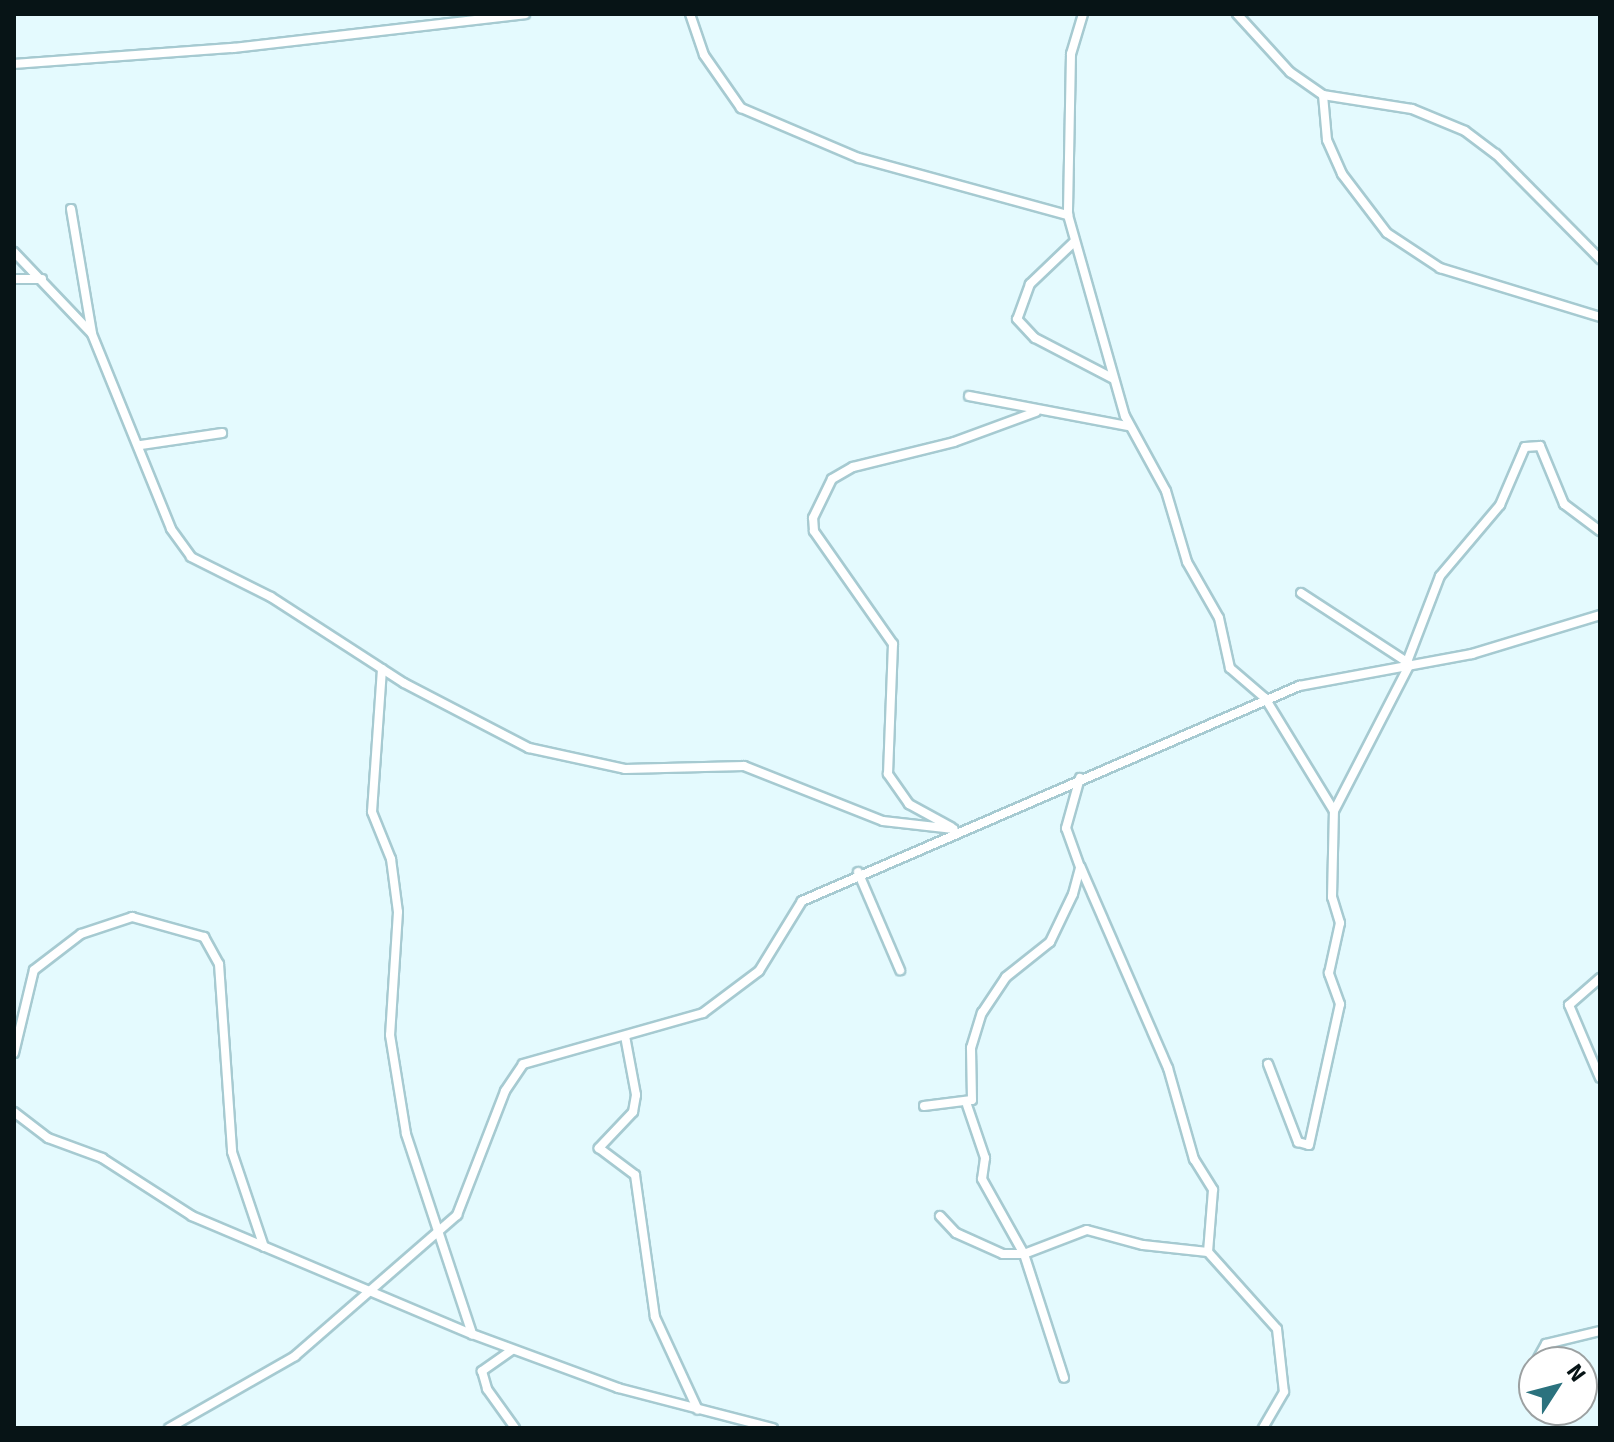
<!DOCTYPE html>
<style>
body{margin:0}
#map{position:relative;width:1614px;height:1442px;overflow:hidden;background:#e4fafe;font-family:Signika,sans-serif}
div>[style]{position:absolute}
.roads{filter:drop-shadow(2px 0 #a6cad1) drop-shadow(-2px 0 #a6cad1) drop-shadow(0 2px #a6cad1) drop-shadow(0 -2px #a6cad1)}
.minor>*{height:8px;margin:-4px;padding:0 4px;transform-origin:4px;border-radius:4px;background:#fff}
span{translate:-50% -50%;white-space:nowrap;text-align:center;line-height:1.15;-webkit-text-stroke:8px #fff;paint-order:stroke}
.frame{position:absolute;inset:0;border:16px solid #071416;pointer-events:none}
.north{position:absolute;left:1518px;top:1346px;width:80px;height:80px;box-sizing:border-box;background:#fff;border:2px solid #9ca1a2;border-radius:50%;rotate:54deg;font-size:22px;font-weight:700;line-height:32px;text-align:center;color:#071416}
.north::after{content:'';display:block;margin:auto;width:28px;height:36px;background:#2b727e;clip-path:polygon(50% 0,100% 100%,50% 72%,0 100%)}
</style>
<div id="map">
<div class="roads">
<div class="minor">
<i style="left:690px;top:14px;width:43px;rotate:71.1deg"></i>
<i style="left:704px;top:55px;width:65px;rotate:55.1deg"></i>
<i style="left:741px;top:108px;width:128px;rotate:23deg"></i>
<i style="left:859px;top:158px;width:217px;rotate:15.3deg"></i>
<i style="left:1083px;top:14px;width:42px;rotate:106.7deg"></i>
<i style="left:1071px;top:54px;width:161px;rotate:91.1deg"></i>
<i style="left:1068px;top:215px;width:209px;rotate:74.2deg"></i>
<i style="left:1125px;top:416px;width:85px;rotate:61.3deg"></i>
<i style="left:1166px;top:491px;width:74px;rotate:73.5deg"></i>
<i style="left:1187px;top:562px;width:64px;rotate:60.3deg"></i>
<i style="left:1219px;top:618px;width:51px;rotate:77.6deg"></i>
<i style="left:1230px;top:668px;width:46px;rotate:40.6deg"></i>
<i style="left:1265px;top:698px;width:132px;rotate:58.6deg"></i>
<i style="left:1237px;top:14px;width:79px;rotate:47.6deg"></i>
<i style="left:1290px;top:72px;width:40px;rotate:34.9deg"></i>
<i style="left:1323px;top:95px;width:90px;rotate:8.9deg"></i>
<i style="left:1412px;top:109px;width:57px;rotate:22.5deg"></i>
<i style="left:1465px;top:131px;width:39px;rotate:37deg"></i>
<i style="left:1496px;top:154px;width:148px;rotate:45.3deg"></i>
<i style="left:14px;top:64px;width:220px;rotate:-4.2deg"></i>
<i style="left:233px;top:48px;width:294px;rotate:-6.6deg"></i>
<i style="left:1323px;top:95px;width:45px;rotate:84.9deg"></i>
<i style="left:1327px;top:140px;width:37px;rotate:66deg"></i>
<i style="left:1342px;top:174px;width:74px;rotate:52.7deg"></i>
<i style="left:1387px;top:233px;width:64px;rotate:33.4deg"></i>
<i style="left:1440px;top:268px;width:167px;rotate:17deg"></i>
<i style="left:71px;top:209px;width:126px;rotate:80.4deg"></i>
<i style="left:1074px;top:242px;width:61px;rotate:136.3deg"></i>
<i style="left:1030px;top:284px;width:37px;rotate:110deg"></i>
<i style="left:1017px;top:319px;width:26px;rotate:47deg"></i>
<i style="left:1035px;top:338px;width:87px;rotate:27.5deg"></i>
<i style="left:14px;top:252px;width:113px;rotate:46.4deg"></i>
<i style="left:92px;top:334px;width:210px;rotate:67.9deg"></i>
<i style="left:171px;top:529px;width:34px;rotate:54deg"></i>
<i style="left:191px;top:557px;width:89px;rotate:26.6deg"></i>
<i style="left:271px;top:597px;width:158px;rotate:32.9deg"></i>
<i style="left:404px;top:683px;width:141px;rotate:27.5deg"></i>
<i style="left:529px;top:748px;width:98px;rotate:12.3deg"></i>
<i style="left:625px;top:769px;width:119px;rotate:-1.4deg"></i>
<i style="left:744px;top:766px;width:149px;rotate:21.6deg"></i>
<i style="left:883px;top:821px;width:71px;rotate:6.4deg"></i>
<i style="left:14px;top:279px;width:28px"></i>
<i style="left:969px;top:396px;width:162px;rotate:10.7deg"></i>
<i style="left:141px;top:445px;width:82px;rotate:-8.4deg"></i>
<i style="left:1407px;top:662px;width:92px;rotate:-69deg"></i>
<i style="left:1440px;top:576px;width:93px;rotate:-49.8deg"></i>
<i style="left:1500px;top:505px;width:63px;rotate:-66.7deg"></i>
<i style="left:1525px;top:447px;width:15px;rotate:-4deg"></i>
<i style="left:1540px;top:446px;width:63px;rotate:67.5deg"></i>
<i style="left:1564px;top:504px;width:45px;rotate:36.9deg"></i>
<i style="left:382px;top:669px;width:143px;rotate:94deg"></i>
<i style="left:372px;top:812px;width:51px;rotate:68deg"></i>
<i style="left:391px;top:859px;width:53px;rotate:82.5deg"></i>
<i style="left:398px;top:912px;width:123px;rotate:93.7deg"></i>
<i style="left:390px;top:1035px;width:100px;rotate:80.8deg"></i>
<i style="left:406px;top:1134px;width:211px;rotate:71.7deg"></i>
<i style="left:951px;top:827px;width:48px;rotate:-151.3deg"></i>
<i style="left:909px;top:804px;width:37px;rotate:-125deg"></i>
<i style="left:888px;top:774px;width:130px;rotate:-87.8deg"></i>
<i style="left:893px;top:644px;width:138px;rotate:-125deg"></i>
<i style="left:814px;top:531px;width:13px;rotate:-94deg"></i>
<i style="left:813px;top:518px;width:43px;rotate:-64deg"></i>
<i style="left:832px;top:479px;width:24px;rotate:-30deg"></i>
<i style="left:853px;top:467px;width:104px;rotate:-13.9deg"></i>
<i style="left:954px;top:442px;width:87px;rotate:-20.1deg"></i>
<i style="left:1081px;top:868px;width:218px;rotate:66.5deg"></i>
<i style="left:1168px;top:1068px;width:95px;rotate:74.1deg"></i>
<i style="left:1194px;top:1159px;width:36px;rotate:58deg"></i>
<i style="left:1213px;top:1190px;width:62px;rotate:94.6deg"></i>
<i style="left:858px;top:872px;width:107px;rotate:66.8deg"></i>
<i style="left:1600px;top:978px;width:41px;rotate:138.9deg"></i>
<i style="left:1569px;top:1005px;width:79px;rotate:67deg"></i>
<i style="left:625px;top:1036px;width:60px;rotate:79.4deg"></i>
<i style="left:636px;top:1095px;width:17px;rotate:100deg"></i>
<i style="left:633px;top:1112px;width:50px;rotate:133.4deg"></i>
<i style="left:599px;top:1148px;width:45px;rotate:36.9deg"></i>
<i style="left:635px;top:1175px;width:143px;rotate:82deg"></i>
<i style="left:655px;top:1317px;width:102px;rotate:65.2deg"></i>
<i style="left:14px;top:1053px;width:85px;rotate:-76.5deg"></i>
<i style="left:34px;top:970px;width:59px;rotate:-37.5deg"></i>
<i style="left:81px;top:934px;width:54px;rotate:-18.4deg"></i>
<i style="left:132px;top:917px;width:75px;rotate:15.5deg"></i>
<i style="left:204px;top:937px;width:31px;rotate:61deg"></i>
<i style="left:219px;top:964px;width:188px;rotate:86deg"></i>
<i style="left:232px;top:1152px;width:100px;rotate:71.4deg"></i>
<i style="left:1268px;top:1064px;width:84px;rotate:69deg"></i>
<i style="left:1298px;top:1142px;width:11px;rotate:15deg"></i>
<i style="left:1309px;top:1145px;width:144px;rotate:-77.6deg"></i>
<i style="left:1340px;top:1004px;width:33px;rotate:-110deg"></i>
<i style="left:1329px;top:973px;width:51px;rotate:-77.6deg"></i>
<i style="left:1340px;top:923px;width:27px;rotate:-107deg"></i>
<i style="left:1332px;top:897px;width:86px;rotate:-88.7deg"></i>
<i style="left:1334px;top:811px;width:165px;rotate:-62.7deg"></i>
<i style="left:1410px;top:664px;width:130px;rotate:-146.9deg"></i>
<i style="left:967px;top:1105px;width:56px;rotate:71.2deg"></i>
<i style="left:985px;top:1158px;width:21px;rotate:98deg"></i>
<i style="left:982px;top:1179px;width:86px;rotate:60.8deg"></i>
<i style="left:1024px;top:1254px;width:130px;rotate:72.1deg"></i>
<i style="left:924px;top:1106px;width:48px;rotate:-7.1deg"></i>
<i style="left:972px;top:1100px;width:52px;rotate:-91.1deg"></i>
<i style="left:971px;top:1048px;width:37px;rotate:-73deg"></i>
<i style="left:982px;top:1013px;width:43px;rotate:-56.3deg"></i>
<i style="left:1006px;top:977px;width:56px;rotate:-38.5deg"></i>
<i style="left:1050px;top:942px;width:53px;rotate:-64.4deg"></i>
<i style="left:1073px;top:894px;width:28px;rotate:-75deg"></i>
<i style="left:1080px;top:867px;width:41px;rotate:-109.7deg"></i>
<i style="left:1066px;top:828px;width:52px;rotate:-74.4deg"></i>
<i style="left:14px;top:1112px;width:43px;rotate:37.4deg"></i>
<i style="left:48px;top:1138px;width:58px;rotate:20.3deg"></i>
<i style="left:102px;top:1158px;width:107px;rotate:32.8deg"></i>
<i style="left:192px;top:1216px;width:304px;rotate:22.9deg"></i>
<i style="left:472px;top:1334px;width:156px;rotate:20.3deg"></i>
<i style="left:618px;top:1388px;width:160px;rotate:14.5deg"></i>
<i style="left:940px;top:1216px;width:23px;rotate:47deg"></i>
<i style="left:956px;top:1233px;width:51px;rotate:24.1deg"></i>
<i style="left:1003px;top:1254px;width:21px"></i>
<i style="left:1024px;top:1254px;width:67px;rotate:-20.9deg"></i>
<i style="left:1087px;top:1230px;width:58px;rotate:15deg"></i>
<i style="left:1143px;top:1245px;width:65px;rotate:6.1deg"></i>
<i style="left:1208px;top:1252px;width:103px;rotate:48.1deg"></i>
<i style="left:1277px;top:1329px;width:63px;rotate:83.7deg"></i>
<i style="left:1284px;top:1392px;width:42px;rotate:120.3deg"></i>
<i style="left:512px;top:1350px;width:37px;rotate:145deg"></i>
<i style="left:482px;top:1371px;width:19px;rotate:74deg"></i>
<i style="left:487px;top:1389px;width:48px;rotate:54.3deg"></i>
<i style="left:1527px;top:1378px;width:39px;rotate:-61deg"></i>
<i style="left:1546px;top:1344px;width:56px;rotate:-13.5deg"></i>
<i style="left:169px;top:1428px;width:145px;rotate:-29.7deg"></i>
<i style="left:295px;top:1356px;width:215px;rotate:-41deg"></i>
<i style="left:457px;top:1215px;width:133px;rotate:-68.8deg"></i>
<i style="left:505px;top:1091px;width:32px;rotate:-56deg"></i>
<i style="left:523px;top:1064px;width:187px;rotate:-15.8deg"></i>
<i style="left:703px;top:1013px;width:70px;rotate:-36.9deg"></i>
<i style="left:759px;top:971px;width:82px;rotate:-58.4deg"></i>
<i style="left:802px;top:901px;width:542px;rotate:-23.39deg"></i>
<i style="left:1299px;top:686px;width:176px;rotate:-10.5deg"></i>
<i style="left:1472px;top:654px;width:134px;rotate:-16.9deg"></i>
</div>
</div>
<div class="frame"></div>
<div class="north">N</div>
</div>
